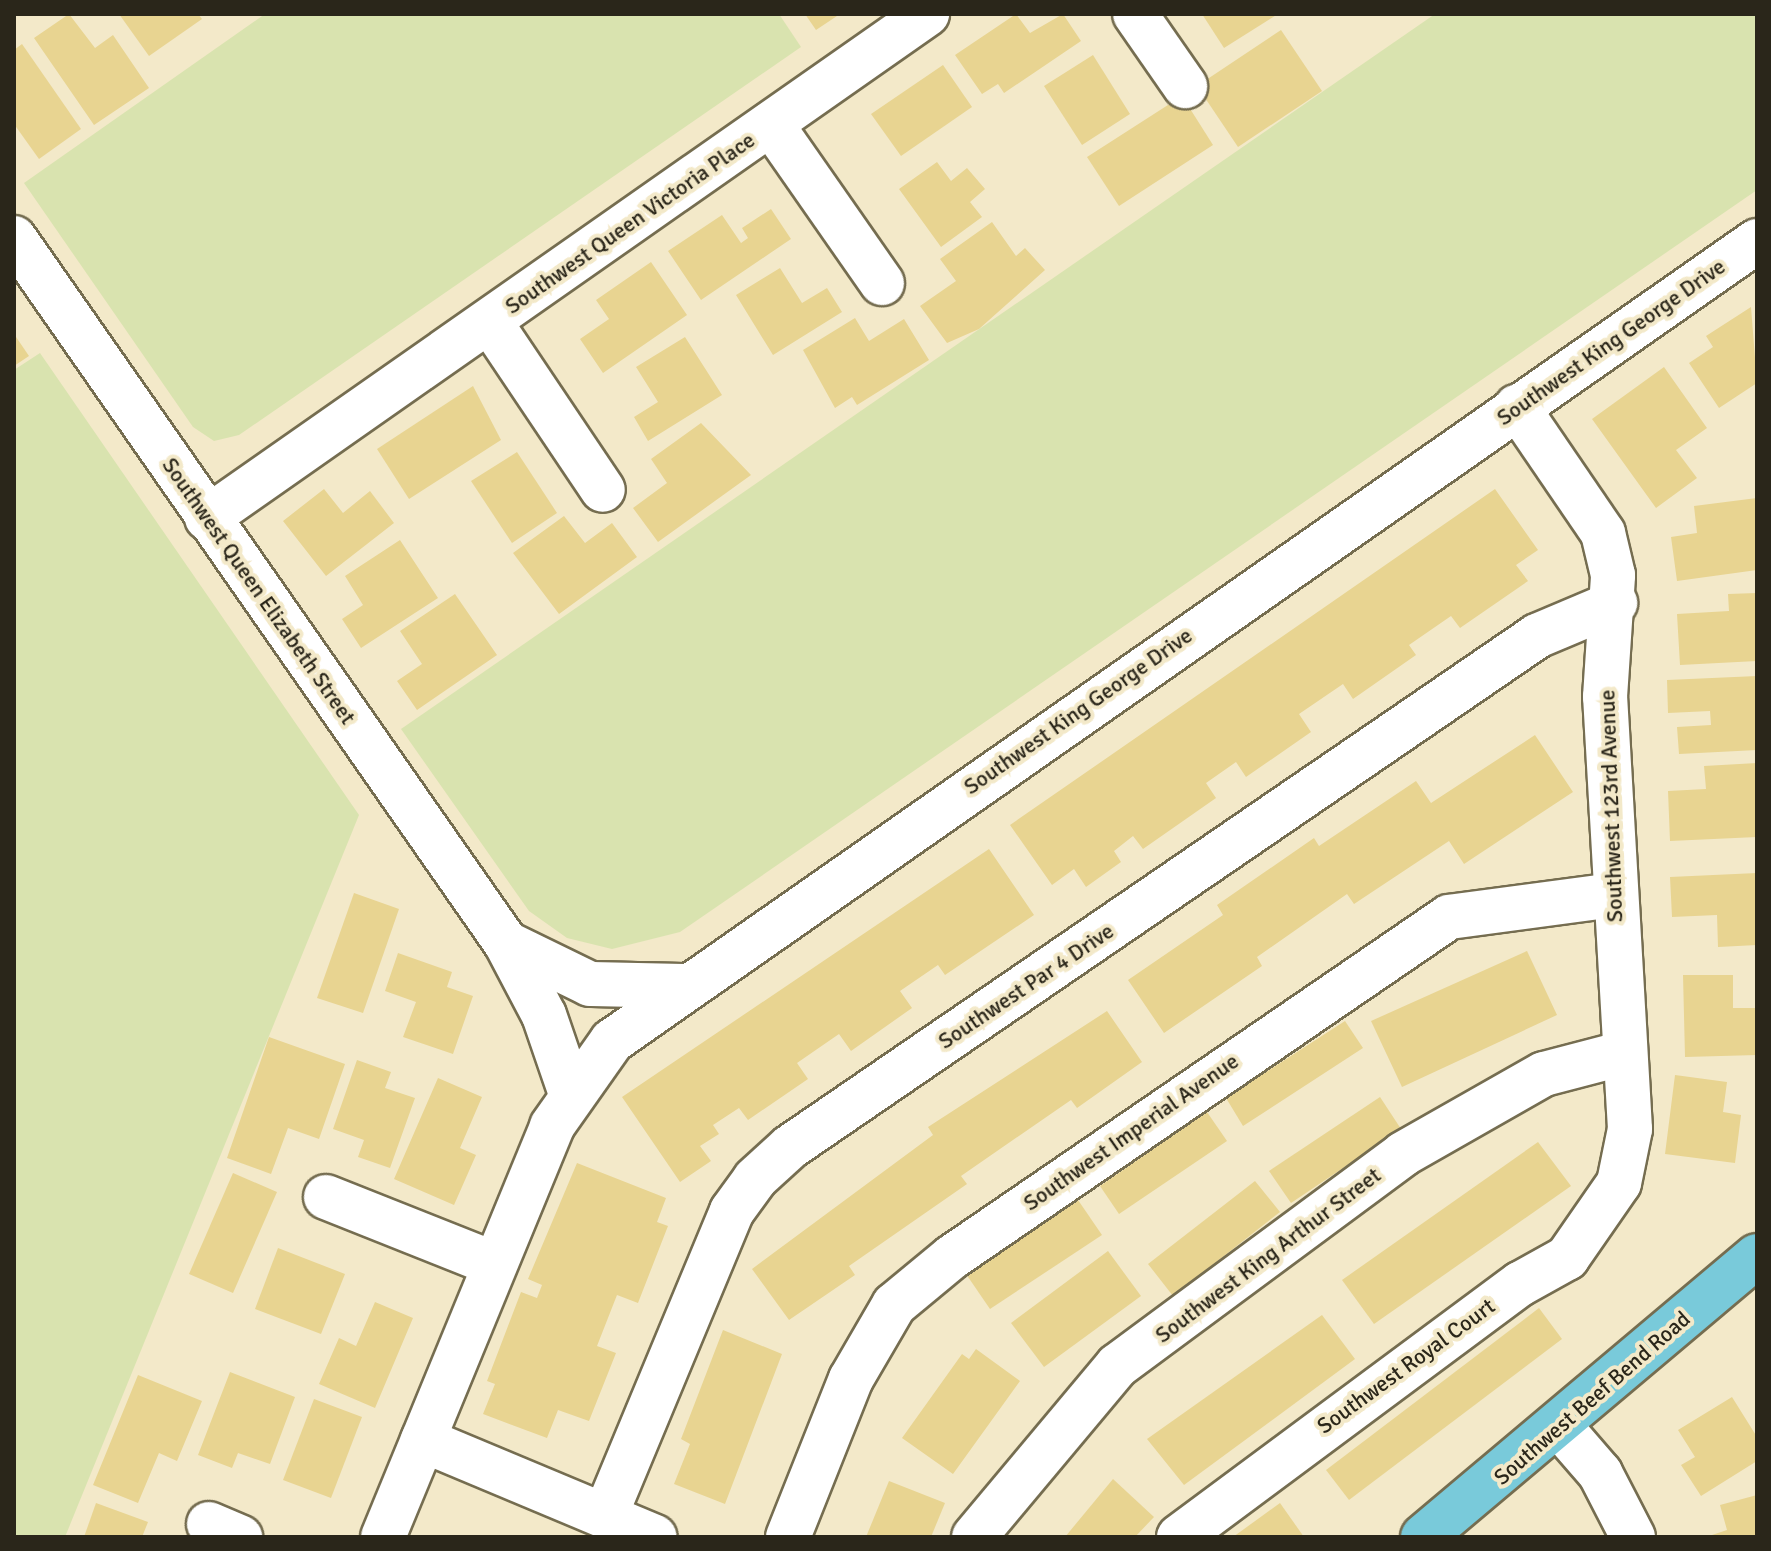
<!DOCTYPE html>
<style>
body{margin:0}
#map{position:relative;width:1771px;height:1551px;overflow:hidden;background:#f3e9c9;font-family:Signika,sans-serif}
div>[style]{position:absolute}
.green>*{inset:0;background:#d9e3af}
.building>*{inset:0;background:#e8d491}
.roads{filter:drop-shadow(2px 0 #756d50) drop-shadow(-2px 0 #756d50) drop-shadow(0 2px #756d50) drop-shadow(0 -2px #756d50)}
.minor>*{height:44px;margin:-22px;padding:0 22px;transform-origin:22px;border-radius:22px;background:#fff}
.major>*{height:44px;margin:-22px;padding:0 22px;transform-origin:22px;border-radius:22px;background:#79cada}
span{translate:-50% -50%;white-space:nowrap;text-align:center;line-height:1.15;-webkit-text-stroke:8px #f3e9c9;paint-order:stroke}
.street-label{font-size:22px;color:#2a261a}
.frame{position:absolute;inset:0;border:16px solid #2a261a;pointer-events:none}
</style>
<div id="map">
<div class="green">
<i style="clip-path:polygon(265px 14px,779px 14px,801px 47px,239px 435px,214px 441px,193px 427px,24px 183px)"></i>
<i style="clip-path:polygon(1435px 14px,1757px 14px,1757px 190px,680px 932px,612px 949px,567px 938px,529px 911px,401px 729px)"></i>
<i style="clip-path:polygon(40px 353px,359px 815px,65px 1537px,14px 1537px,14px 370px)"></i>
</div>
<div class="building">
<i style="clip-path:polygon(69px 14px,95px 48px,113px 35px,149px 88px,94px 125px,34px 38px)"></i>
<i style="clip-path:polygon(119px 14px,198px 14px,202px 19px,149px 56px)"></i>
<i style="clip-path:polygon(805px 14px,840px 14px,816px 30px)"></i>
<i style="clip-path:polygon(1016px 14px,1030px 33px,1063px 14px,1081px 41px,1004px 93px,998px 84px,982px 94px,955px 55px)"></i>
<i style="clip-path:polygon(1202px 14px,1278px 14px,1224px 48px)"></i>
<i style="clip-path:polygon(1281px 30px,1322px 91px,1238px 147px,1197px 86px)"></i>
<i style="clip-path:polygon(22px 44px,81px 129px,39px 159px,14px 124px,14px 50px)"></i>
<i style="clip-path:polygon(1093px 55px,1130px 114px,1082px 145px,1044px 86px)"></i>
<i style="clip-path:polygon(943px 65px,972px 107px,901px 156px,871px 114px)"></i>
<i style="clip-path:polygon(1182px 96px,1213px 145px,1119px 206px,1087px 157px)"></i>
<i style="clip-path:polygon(937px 162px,951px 181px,967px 168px,985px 189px,970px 202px,982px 217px,941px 247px,899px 189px)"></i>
<i style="clip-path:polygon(771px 209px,791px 239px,701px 300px,668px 251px,722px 215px,741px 243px,748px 238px,742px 228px)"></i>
<i style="clip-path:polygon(992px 222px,1016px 256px,1025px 248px,1045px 270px,979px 329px,947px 343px,920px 306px,956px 281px,940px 259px)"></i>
<i style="clip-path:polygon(651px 262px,687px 315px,603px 373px,580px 339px,609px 319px,596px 300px)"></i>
<i style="clip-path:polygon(780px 268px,802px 303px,827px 288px,842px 312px,773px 355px,736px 295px)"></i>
<i style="clip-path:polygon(1751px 307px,1757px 383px,1719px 408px,1689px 363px,1713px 347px,1706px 336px)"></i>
<i style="clip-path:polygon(855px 318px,869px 341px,904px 319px,929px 360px,857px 405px,852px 397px,835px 408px,803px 350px)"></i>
<i style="clip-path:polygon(14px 334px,29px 356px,14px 366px)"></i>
<i style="clip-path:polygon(685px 337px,722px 395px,648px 441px,634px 417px,658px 402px,636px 367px)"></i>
<i style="clip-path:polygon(1664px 367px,1707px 428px,1676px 450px,1697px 478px,1656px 508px,1592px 419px)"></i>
<i style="clip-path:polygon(473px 386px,501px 440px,409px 499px,377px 449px)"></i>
<i style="clip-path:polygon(701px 423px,751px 475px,658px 542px,633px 508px,667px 483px,651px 459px)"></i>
<i style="clip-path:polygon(517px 452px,557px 513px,512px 543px,471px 481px)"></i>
<i style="clip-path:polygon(324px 489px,343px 513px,370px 491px,394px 523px,326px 576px,283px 521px)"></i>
<i style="clip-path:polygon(1495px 489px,1538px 550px,1516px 565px,1528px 581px,1460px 628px,1451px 616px,1409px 645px,1416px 655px,1353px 699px,1343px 684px,1299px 714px,1311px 732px,1246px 777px,1236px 762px,1206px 783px,1216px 798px,1143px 849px,1133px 836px,1114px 851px,1121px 862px,1086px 887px,1074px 869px,1052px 885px,1010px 825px)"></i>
<i style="clip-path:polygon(1757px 498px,1757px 570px,1677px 581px,1671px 537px,1697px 533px,1694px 506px)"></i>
<i style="clip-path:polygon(564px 516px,585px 543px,612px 523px,637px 557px,559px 614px,513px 553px)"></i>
<i style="clip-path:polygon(400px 540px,438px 598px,361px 648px,342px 619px,363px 605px,345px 576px)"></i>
<i style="clip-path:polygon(1757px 593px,1757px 661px,1680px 665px,1677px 614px,1729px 611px,1728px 594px)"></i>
<i style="clip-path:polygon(455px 594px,497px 655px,417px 710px,397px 681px,422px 664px,400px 631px)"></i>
<i style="clip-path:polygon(1757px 676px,1757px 750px,1679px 754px,1677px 727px,1711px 725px,1710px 711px,1668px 713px,1667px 680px)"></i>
<i style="clip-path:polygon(1535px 735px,1573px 792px,1464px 864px,1449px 841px,1354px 904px,1347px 894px,1257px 957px,1262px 966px,1164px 1033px,1128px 980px,1223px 915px,1217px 905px,1314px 838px,1319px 846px,1416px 781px,1431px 803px)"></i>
<i style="clip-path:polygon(1757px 763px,1757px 837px,1670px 841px,1668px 791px,1706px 789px,1704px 766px)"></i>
<i style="clip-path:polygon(989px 849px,1034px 915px,945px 975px,938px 965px,900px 991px,912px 1008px,851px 1051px,839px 1034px,797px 1063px,808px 1079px,748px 1120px,739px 1108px,713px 1125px,719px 1134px,700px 1146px,711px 1161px,680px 1182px,622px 1097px)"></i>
<i style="clip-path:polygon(1757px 873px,1757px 945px,1718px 947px,1717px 915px,1672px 917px,1670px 877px)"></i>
<i style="clip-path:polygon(354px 893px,399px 909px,363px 1013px,317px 998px)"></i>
<i style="clip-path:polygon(1527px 951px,1557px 1015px,1402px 1087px,1371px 1021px)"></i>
<i style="clip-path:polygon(398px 953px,452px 972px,447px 987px,473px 996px,453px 1054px,403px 1037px,416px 1002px,385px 991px)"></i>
<i style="clip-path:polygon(1683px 975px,1733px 975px,1733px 1008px,1757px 1008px,1757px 1055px,1685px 1057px)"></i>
<i style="clip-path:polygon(1107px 1011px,1142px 1062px,1077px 1108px,1071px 1100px,961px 1176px,967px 1184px,849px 1266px,855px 1275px,789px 1320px,752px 1269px,933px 1135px,928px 1127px)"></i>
<i style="clip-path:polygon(1345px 1021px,1363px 1048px,1243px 1126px,1226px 1098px)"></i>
<i style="clip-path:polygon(269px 1037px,345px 1064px,319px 1139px,288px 1128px,271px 1174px,227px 1158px)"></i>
<i style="clip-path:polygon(357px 1060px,391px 1072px,385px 1088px,415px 1098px,390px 1168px,358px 1157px,364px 1140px,333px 1129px)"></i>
<i style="clip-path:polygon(1675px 1075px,1727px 1082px,1723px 1112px,1741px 1115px,1735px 1163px,1665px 1154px)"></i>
<i style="clip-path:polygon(438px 1078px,482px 1097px,460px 1148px,476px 1155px,454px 1205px,394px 1179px)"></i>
<i style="clip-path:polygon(1380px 1097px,1401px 1129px,1291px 1203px,1269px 1171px)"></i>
<i style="clip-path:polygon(1207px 1112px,1227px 1141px,1119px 1214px,1100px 1186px)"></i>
<i style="clip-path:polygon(1538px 1142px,1571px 1186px,1374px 1324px,1342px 1280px)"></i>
<i style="clip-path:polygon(577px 1163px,666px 1198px,657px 1222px,668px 1226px,638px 1303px,617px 1295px,597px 1346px,616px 1353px,589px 1421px,558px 1410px,547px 1438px,483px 1414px,495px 1384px,487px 1381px,521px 1292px,537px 1298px,542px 1285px,528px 1279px)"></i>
<i style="clip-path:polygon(233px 1173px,277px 1192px,233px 1293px,189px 1274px)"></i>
<i style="clip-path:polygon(1255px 1181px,1280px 1212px,1173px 1296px,1148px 1264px)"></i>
<i style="clip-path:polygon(1078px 1200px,1102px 1235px,990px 1309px,966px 1274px)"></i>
<i style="clip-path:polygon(278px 1248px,345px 1274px,321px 1334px,255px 1309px)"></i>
<i style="clip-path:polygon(1108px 1251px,1141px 1296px,1044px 1367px,1011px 1323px)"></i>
<i style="clip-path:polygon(375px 1302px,413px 1318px,375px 1408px,319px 1384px,339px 1338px,356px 1346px)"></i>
<i style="clip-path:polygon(1539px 1308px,1562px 1339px,1349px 1500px,1326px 1470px)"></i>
<i style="clip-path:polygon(1322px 1315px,1355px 1359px,1184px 1485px,1147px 1439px)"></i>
<i style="clip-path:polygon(723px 1330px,782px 1354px,725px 1504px,674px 1484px,690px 1444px,681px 1439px)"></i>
<i style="clip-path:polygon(976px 1349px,1020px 1381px,953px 1474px,902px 1438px,962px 1354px,969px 1359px)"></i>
<i style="clip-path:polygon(230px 1372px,295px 1397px,270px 1464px,238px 1453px,232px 1468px,198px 1455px)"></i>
<i style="clip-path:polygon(138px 1375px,202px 1401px,177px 1461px,159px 1453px,138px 1503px,93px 1485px)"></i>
<i style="clip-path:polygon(1732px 1397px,1757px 1437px,1757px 1461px,1701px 1496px,1681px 1465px,1695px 1457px,1678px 1430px)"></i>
<i style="clip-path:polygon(314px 1399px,362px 1417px,331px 1498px,283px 1480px)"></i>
<i style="clip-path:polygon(1113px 1479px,1154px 1517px,1135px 1537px,1065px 1537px)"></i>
<i style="clip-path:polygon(889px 1481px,945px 1503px,931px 1537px,866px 1537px)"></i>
<i style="clip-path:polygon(1757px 1495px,1757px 1537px,1706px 1537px,1727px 1530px,1720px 1505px)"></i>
<i style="clip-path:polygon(96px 1503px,148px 1522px,142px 1537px,84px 1537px)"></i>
<i style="clip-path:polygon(1280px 1503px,1304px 1537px,1233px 1537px)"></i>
</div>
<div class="roads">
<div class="minor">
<i style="left:1135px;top:14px;width:88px;rotate:55.2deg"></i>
<i style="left:771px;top:124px;width:194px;rotate:55.1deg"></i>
<i style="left:14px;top:238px;width:860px;rotate:55.09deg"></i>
<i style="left:506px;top:943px;width:81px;rotate:62.2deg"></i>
<i style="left:544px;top:1015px;width:80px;rotate:71.1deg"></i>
<i style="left:490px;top:322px;width:202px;rotate:56.1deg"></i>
<i style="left:207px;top:518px;width:879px;rotate:-34.99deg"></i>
<i style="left:506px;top:943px;width:93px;rotate:26deg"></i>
<i style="left:590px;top:984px;width:95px;rotate:1.2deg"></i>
<i style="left:326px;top:1197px;width:181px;rotate:21.7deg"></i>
<i style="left:1561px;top:1428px;width:60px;rotate:49.1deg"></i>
<i style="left:1600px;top:1473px;width:72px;rotate:62.7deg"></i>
<i style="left:423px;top:1440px;width:251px;rotate:22.7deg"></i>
<i style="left:605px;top:1516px;width:330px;rotate:-67.4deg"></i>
<i style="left:732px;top:1211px;width:39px;rotate:-54deg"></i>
<i style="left:755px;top:1179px;width:47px;rotate:-42.4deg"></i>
<i style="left:790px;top:1147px;width:905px;rotate:-34.37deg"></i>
<i style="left:1537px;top:636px;width:85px;rotate:-22.9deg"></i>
<i style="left:209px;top:1524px;width:34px;rotate:23deg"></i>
<i style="left:383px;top:1537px;width:444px;rotate:-67.6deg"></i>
<i style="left:552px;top:1126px;width:104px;rotate:-54.8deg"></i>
<i style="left:612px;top:1041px;width:1397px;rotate:-34.94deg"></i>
<i style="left:788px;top:1537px;width:170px;rotate:-68.3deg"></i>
<i style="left:851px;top:1379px;width:86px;rotate:-59.8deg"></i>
<i style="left:894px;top:1305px;width:75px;rotate:-39.6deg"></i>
<i style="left:952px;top:1257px;width:602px;rotate:-34.38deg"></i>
<i style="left:1449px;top:917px;width:165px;rotate:-7.6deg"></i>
<i style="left:974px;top:1537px;width:223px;rotate:-50.1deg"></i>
<i style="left:1117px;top:1366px;width:356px;rotate:-36.5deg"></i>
<i style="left:1403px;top:1154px;width:162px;rotate:-29.6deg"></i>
<i style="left:1544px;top:1074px;width:80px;rotate:-14.6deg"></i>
<i style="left:1179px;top:1537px;width:425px;rotate:-36.6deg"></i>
<i style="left:1520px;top:1284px;width:54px;rotate:-29deg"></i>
<i style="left:1567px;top:1258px;width:91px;rotate:-55.3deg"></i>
<i style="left:1619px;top:1183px;width:55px;rotate:-78.5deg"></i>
<i style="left:1630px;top:1129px;width:433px;rotate:-93.3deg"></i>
<i style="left:1605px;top:697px;width:122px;rotate:-86.2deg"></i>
<i style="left:1613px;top:575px;width:43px;rotate:-103.4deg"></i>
<i style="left:1603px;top:533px;width:153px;rotate:-124.3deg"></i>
</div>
<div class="major">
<i style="left:1423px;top:1537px;width:436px;rotate:-40.1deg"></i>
</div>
</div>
<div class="street-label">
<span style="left:630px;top:223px;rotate:-35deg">Southwest Queen Victoria Place</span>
<span style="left:1611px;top:342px;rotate:-35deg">Southwest King George Drive</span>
<span style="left:259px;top:591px;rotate:55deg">Southwest Queen Elizabeth Street</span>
<span style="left:1078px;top:711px;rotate:-35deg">Southwest King George Drive</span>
<span style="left:1611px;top:806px;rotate:-92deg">Southwest 123rd Avenue</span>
<span style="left:1026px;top:986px;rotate:-34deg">Southwest Par 4 Drive</span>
<span style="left:1131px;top:1132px;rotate:-35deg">Southwest Imperial Avenue</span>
<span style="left:1268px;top:1255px;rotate:-37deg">Southwest King Arthur Street</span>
<span style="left:1406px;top:1366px;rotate:-36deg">Southwest Royal Court</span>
<span style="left:1592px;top:1398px;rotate:-41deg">Southwest Beef Bend Road</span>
</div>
<div class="frame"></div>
</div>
